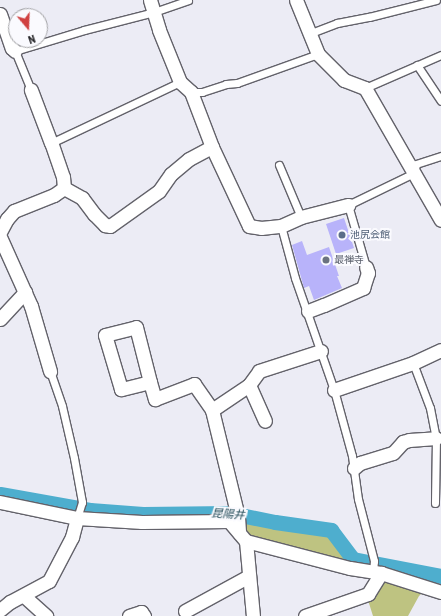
<!DOCTYPE html>
<meta charset="utf-8">
<style>
body{margin:0}
#map{position:relative;width:441px;height:616px;overflow:hidden;background:#ececf5;font-family:"Roboto Condensed","Noto Sans JP",sans-serif}
div>[style]{position:absolute}
.green>*{inset:0;background:#bec381}
.canal>*{height:15px;margin:-7.5px;padding:0 7.5px;transform-origin:7.5px;border-radius:7.5px;background:#4eaece}
.building>*{inset:0;background:#b8b3fa}
.roads{filter:drop-shadow(1px 0 #63626a) drop-shadow(-1px 0 #63626a) drop-shadow(0 1px #63626a) drop-shadow(0 -1px #63626a)}
.service>*{height:7px;margin:-3.5px;padding:0 3.5px;transform-origin:3.5px;border-radius:3.5px;background:#fff}
.minor>*{height:13px;margin:-6.5px;padding:0 6.5px;transform-origin:6.5px;border-radius:6.5px;background:#fff}
.dots>*{width:11px;height:11px;translate:-50% -50%;box-sizing:border-box;border:2px solid #fafafe;border-radius:50%}
span{translate:-50% -50%;white-space:nowrap;text-align:center;line-height:1.15;-webkit-text-stroke:4px #fafafe;paint-order:stroke}
.service-label{font-size:10px;color:#4e5e75}
.left{translate:0 -50%;text-align:left}
.worship-label{font-size:10px;color:#5b616d}
.water-label{font-size:11px;color:#0b3846;font-style:italic}
.north{position:absolute;left:8px;top:8px;width:40px;height:40px;box-sizing:border-box;background:#fafafe;border:1px solid #a3a3a6;border-radius:50%;rotate:161deg;font-size:11px;font-weight:700;line-height:16px;text-align:center;color:#202023}
.north::after{content:'';display:block;margin:auto;width:14px;height:18px;background:#d04141;clip-path:polygon(50% 0,100% 100%,50% 72%,0 100%)}
</style>
<div id="map">
<div class="green">
<i style="clip-path:polygon(241px 519px,331px 532px,350px 558px,351px 564px,249px 538px,242px 531px)"></i>
<i style="clip-path:polygon(380px 578px,425px 590px,419px 596px,408px 616px,373px 616px,367px 597px)"></i>
</div>
<div class="canal">
<i style="left:0;top:494px;width:91px;rotate:10.1deg"></i>
<i style="left:90px;top:510px;width:53px;rotate:4.3deg"></i>
<i style="left:143px;top:514px;width:87px;rotate:-0.7deg"></i>
<i style="left:230px;top:513px;width:46px;rotate:11.3deg"></i>
<i style="left:275px;top:522px;width:57px;rotate:8.1deg"></i>
<i style="left:331px;top:530px;width:36px;rotate:53deg"></i>
<i style="left:353px;top:559px;width:90px;rotate:10.9deg"></i>
</div>
<div class="building">
<i style="clip-path:polygon(344px 218px,354px 248px,336px 254px,326px 224px)"></i>
<i style="clip-path:polygon(302px 241px,307px 255px,329px 247px,339px 276px,337px 276px,342px 288px,314px 300px,309px 286px,304px 288px,292px 245px)"></i>
</div>
<div class="roads">
<div class="service">
<i style="left:311px;top:33px;width:28px;rotate:-21deg"></i>
<i style="left:337px;top:23px;width:33px;rotate:-11deg"></i>
<i style="left:369px;top:17px;width:69px;rotate:-14.2deg"></i>
<i style="left:417px;top:65px;width:43px;rotate:56.3deg"></i>
<i style="left:365px;top:88px;width:83px;rotate:-23.5deg"></i>
<i style="left:31px;top:90px;width:42px;rotate:-112.3deg"></i>
<i style="left:15px;top:51px;width:72px;rotate:-16.9deg"></i>
<i style="left:84px;top:30px;width:72px;rotate:-14.4deg"></i>
<i style="left:154px;top:12px;width:36px;rotate:-19deg"></i>
<i style="left:191px;top:92px;width:11px"></i>
<i style="left:202px;top:92px;width:25px;rotate:-18deg"></i>
<i style="left:226px;top:84px;width:11px;rotate:-5deg"></i>
<i style="left:237px;top:83px;width:86px;rotate:-19.7deg"></i>
<i style="left:51px;top:143px;width:143px;rotate:-25.3deg"></i>
<i style="left:279px;top:165px;width:56px;rotate:67.1deg"></i>
<i style="left:281px;top:226px;width:54px;rotate:74.9deg"></i>
<i style="left:295px;top:278px;width:119px;rotate:70.8deg"></i>
<i style="left:334px;top:390px;width:68px;rotate:74.7deg"></i>
<i style="left:352px;top:456px;width:43px;rotate:82.1deg"></i>
<i style="left:358px;top:499px;width:64px;rotate:75.5deg"></i>
<i style="left:374px;top:561px;width:10px;rotate:96deg"></i>
<i style="left:366px;top:267px;width:65px;rotate:-106.2deg"></i>
<i style="left:348px;top:205px;width:73px;rotate:-25.9deg"></i>
<i style="left:414px;top:173px;width:9px;rotate:-77deg"></i>
<i style="left:416px;top:164px;width:26px;rotate:-18deg"></i>
<i style="left:413px;top:363px;width:48px;rotate:69.3deg"></i>
<i style="left:430px;top:408px;width:31px;rotate:79deg"></i>
<i style="left:436px;top:438px;width:65px;rotate:90.9deg"></i>
<i style="left:50px;top:371px;width:37px;rotate:71deg"></i>
<i style="left:62px;top:406px;width:53px;rotate:77deg"></i>
<i style="left:74px;top:458px;width:45px;rotate:79.7deg"></i>
<i style="left:82px;top:502px;width:17px;rotate:107deg"></i>
</div>
<div class="minor">
<i style="left:150px;top:0;width:31px;rotate:73deg"></i>
<i style="left:159px;top:30px;width:56px;rotate:68deg"></i>
<i style="left:180px;top:82px;width:15px;rotate:42deg"></i>
<i style="left:191px;top:92px;width:59px;rotate:69.1deg"></i>
<i style="left:212px;top:147px;width:87px;rotate:64.9deg"></i>
<i style="left:249px;top:226px;width:12px;rotate:9deg"></i>
<i style="left:261px;top:228px;width:20px;rotate:-6deg"></i>
<i style="left:281px;top:226px;width:22px;rotate:-24deg"></i>
<i style="left:301px;top:217px;width:49px;rotate:-14.3deg"></i>
<i style="left:296px;top:0;width:58px;rotate:67.8deg"></i>
<i style="left:318px;top:54px;width:37px;rotate:45deg"></i>
<i style="left:344px;top:80px;width:22px;rotate:21deg"></i>
<i style="left:365px;top:88px;width:152px;rotate:60.1deg"></i>
<i style="left:0;top:14px;width:36px;rotate:71deg"></i>
<i style="left:12px;top:48px;width:4px;rotate:45deg"></i>
<i style="left:64px;top:188px;width:21px;rotate:29deg"></i>
<i style="left:82px;top:198px;width:20px;rotate:53deg"></i>
<i style="left:94px;top:214px;width:16px;rotate:45deg"></i>
<i style="left:105px;top:225px;width:5px;rotate:11deg"></i>
<i style="left:110px;top:226px;width:60px;rotate:-35.5deg"></i>
<i style="left:159px;top:191px;width:21px;rotate:-55deg"></i>
<i style="left:171px;top:174px;width:23px;rotate:-40deg"></i>
<i style="left:189px;top:159px;width:26px;rotate:-28deg"></i>
<i style="left:0;top:232px;width:15px;rotate:-62deg"></i>
<i style="left:7px;top:219px;width:11px;rotate:-49deg"></i>
<i style="left:14px;top:211px;width:43px;rotate:-21.8deg"></i>
<i style="left:54px;top:195px;width:12px;rotate:-35deg"></i>
<i style="left:64px;top:188px;width:11px;rotate:-95deg"></i>
<i style="left:63px;top:177px;width:36px;rotate:-109deg"></i>
<i style="left:51px;top:143px;width:57px;rotate:-110.7deg"></i>
<i style="left:0;top:237px;width:76px;rotate:65.8deg"></i>
<i style="left:31px;top:306px;width:68px;rotate:73.7deg"></i>
<i style="left:308px;top:311px;width:17px;rotate:-21deg"></i>
<i style="left:324px;top:305px;width:43px;rotate:-23.6deg"></i>
<i style="left:363px;top:288px;width:16px;rotate:-72deg"></i>
<i style="left:368px;top:273px;width:6px;rotate:-108deg"></i>
<i style="left:0;top:319px;width:37px;rotate:-47deg"></i>
<i style="left:150px;top:382px;width:30px;rotate:166deg"></i>
<i style="left:121px;top:389px;width:56px;rotate:-106.5deg"></i>
<i style="left:105px;top:335px;width:32px;rotate:-14deg"></i>
<i style="left:136px;top:327px;width:57px;rotate:75.7deg"></i>
<i style="left:150px;top:382px;width:18px;rotate:74deg"></i>
<i style="left:155px;top:399px;width:42px;rotate:-21deg"></i>
<i style="left:194px;top:384px;width:32px;rotate:55deg"></i>
<i style="left:212px;top:410px;width:110px;rotate:76.3deg"></i>
<i style="left:238px;top:517px;width:16px;rotate:86deg"></i>
<i style="left:249px;top:385px;width:39px;rotate:66deg"></i>
<i style="left:334px;top:390px;width:83px;rotate:-18.9deg"></i>
<i style="left:413px;top:363px;width:31px;rotate:-25deg"></i>
<i style="left:212px;top:410px;width:45px;rotate:-34deg"></i>
<i style="left:249px;top:385px;width:17px;rotate:-54deg"></i>
<i style="left:259px;top:371px;width:65px;rotate:-17.9deg"></i>
<i style="left:354px;top:468px;width:8px;rotate:-40deg"></i>
<i style="left:360px;top:463px;width:34px;rotate:-17deg"></i>
<i style="left:393px;top:453px;width:15px;rotate:-48deg"></i>
<i style="left:403px;top:442px;width:6px;rotate:-18deg"></i>
<i style="left:409px;top:440px;width:27px;rotate:-4deg"></i>
<i style="left:0;top:502px;width:79px;rotate:11.7deg"></i>
<i style="left:77px;top:518px;width:65px;rotate:3.5deg"></i>
<i style="left:142px;top:522px;width:87px;rotate:-0.7deg"></i>
<i style="left:229px;top:521px;width:26px;rotate:50deg"></i>
<i style="left:246px;top:541px;width:107px;rotate:14.6deg"></i>
<i style="left:350px;top:568px;width:31px;rotate:9deg"></i>
<i style="left:246px;top:541px;width:75px;rotate:84.7deg"></i>
<i style="left:24px;top:596px;width:30px;rotate:42deg"></i>
<i style="left:0;top:610px;width:13px;rotate:-39deg"></i>
<i style="left:10px;top:602px;width:44px;rotate:-28.3deg"></i>
<i style="left:49px;top:581px;width:50px;rotate:-62.4deg"></i>
<i style="left:72px;top:537px;width:20px;rotate:-75deg"></i>
<i style="left:185px;top:611px;width:73px;rotate:-28.7deg"></i>
<i style="left:129px;top:616px;width:13px;rotate:-18deg"></i>
<i style="left:141px;top:612px;width:5px;rotate:53deg"></i>
<i style="left:305px;top:616px;width:67px;rotate:-19.2deg"></i>
<i style="left:368px;top:594px;width:25px;rotate:-58deg"></i>
<i style="left:381px;top:573px;width:63px;rotate:17.6deg"></i>
</div>
</div>
<div class="dots">
<i style="left:342px;top:235px;background:#5c6f8a"></i>
<i style="left:326px;top:260px;background:#6b7280"></i>
</div>
<div class="service-label">
<span class="left" style="left:350px;top:235px">池尻会館</span>
</div>
<div class="worship-label">
<span class="left" style="left:334px;top:260px">最禅寺</span>
</div>
<div class="water-label">
<span style="left:228px;top:515px;rotate:4deg">昆陽井</span>
</div>
<div class="north">N</div>
</div>
